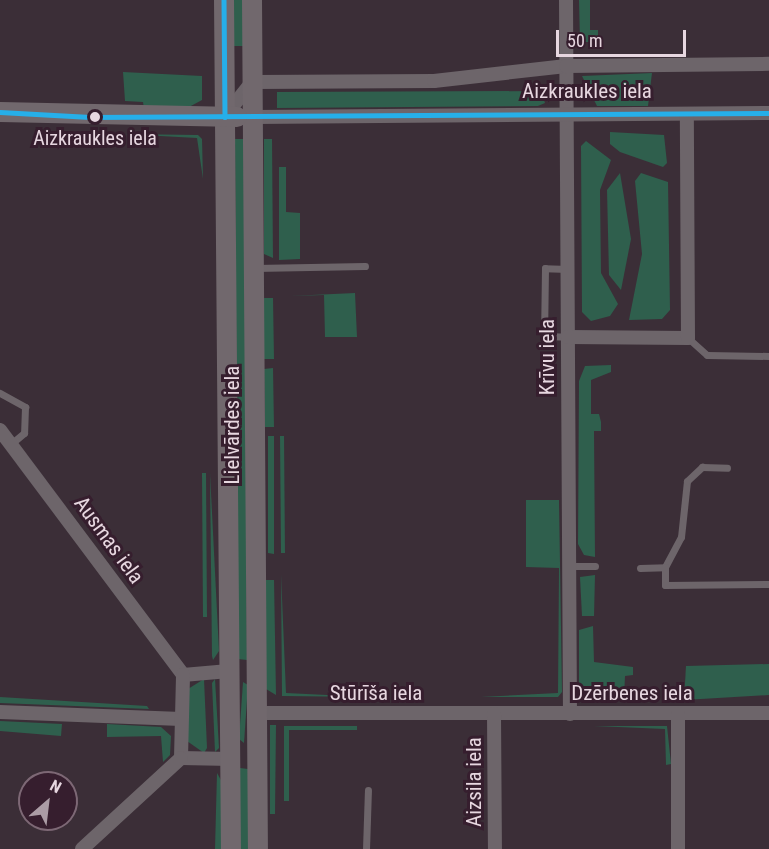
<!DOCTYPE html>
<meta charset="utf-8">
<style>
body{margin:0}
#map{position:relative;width:769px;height:849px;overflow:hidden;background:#3b2e37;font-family:"Roboto Condensed",sans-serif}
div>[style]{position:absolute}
.green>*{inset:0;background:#2f5f4d}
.lane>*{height:7px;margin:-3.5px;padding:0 3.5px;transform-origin:3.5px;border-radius:3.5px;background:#6d656a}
.street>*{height:14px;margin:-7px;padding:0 7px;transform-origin:7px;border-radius:7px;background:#6d656a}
.secondary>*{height:20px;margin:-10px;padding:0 10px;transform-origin:10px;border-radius:10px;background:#71686d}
.bus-1>*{height:4.5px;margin:-2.25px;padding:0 2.25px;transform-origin:2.25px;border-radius:2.25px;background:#26afe9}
.dots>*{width:16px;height:16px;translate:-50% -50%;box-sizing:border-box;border:3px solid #361e2e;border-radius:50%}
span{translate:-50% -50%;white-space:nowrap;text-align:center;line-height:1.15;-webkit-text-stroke:6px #361e2e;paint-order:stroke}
.bus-label{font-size:20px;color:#e7d7e0}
.street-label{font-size:21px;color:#e7d7e0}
.north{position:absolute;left:18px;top:771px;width:60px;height:60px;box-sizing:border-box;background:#361e2e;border:2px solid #7d6875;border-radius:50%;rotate:28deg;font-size:16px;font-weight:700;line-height:24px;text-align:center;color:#e7d7e0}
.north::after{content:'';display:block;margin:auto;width:21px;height:27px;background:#ab9ca5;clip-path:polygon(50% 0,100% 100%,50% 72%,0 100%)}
.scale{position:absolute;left:556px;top:30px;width:130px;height:27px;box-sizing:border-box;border:3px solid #e7d7e0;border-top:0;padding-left:8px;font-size:18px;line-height:21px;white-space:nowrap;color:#e7d7e0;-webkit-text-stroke:4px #361e2e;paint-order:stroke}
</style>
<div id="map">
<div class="green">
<i style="clip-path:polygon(234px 0,243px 0,244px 46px,234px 46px)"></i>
<i style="clip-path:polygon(579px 0,590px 0,590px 30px,598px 30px,598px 42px,580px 42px)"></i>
<i style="clip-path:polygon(123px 72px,202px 76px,202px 100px,189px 107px,144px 109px,143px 102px,125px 101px)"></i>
<i style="clip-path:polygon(652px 73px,648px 106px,597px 106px,582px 76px)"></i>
<i style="clip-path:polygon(541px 91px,545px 103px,538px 106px,277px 108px,277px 92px)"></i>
<i style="clip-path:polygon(610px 132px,664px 135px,667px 163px,663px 167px,620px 152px,610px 144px)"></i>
<i style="clip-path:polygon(123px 134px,198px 135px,202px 139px,203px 179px,197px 138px)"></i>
<i style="clip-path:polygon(235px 139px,244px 139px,247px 660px,238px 659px)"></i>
<i style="clip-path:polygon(264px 139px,272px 139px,273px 258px,264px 254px)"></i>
<i style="clip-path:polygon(586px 141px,611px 160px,600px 190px,601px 273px,618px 304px,610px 316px,591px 321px,582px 312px,581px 146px)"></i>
<i style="clip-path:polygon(279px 167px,286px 167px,286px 212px,300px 213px,300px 259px,279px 260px)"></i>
<i style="clip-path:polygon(620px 173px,631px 239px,621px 290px,609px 275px,607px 190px)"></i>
<i style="clip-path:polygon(641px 173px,668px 182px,670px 310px,662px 319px,629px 320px,642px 254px,635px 181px)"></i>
<i style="clip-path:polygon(355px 293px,357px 337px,325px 337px,324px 295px,290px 296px)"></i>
<i style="clip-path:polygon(264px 298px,273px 298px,274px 359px,264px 359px)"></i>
<i style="clip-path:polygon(611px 365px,611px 372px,591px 380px,591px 414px,599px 414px,601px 422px,601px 431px,594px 431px,595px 557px,584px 555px,578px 544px,579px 381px,585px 366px)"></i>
<i style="clip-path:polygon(273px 368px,274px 427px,265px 427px,264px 369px)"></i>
<i style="clip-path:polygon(268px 436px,274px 436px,274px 554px,268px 553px)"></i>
<i style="clip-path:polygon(280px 436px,284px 436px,285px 553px,281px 553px)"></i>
<i style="clip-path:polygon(202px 473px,206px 473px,207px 617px,203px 617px)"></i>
<i style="clip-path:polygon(210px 473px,219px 651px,213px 660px,212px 656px)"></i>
<i style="clip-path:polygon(526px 500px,559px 500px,562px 692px,558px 697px,481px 697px,558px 693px,559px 568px,526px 567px)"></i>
<i style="clip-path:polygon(281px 574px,286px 693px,368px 697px,282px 696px)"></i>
<i style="clip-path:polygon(595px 575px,594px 616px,582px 616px,580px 577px)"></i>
<i style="clip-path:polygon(265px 580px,274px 580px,276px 695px,266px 689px)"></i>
<i style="clip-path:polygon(593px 626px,594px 662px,633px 667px,633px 675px,625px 676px,624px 698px,579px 698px,579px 630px)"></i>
<i style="clip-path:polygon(769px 664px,769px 695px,684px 700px,686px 666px)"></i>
<i style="clip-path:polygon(204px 679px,207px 748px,204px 753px,187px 741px,188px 689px)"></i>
<i style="clip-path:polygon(215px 679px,219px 748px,215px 752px,212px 683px)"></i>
<i style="clip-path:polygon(243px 682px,248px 685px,244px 743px,239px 739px)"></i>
<i style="clip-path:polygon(0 697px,147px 706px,149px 709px,0 703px)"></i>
<i style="clip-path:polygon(0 721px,62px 724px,61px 736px,0 731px)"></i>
<i style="clip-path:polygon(107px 724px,161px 727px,171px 736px,170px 755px,163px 762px,161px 736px,107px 737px)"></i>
<i style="clip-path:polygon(270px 725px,276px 725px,275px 814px,270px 814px)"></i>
<i style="clip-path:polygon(284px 726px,357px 726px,357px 730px,289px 730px,289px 801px,284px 801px)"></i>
<i style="clip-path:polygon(594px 726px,667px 726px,671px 764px,666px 765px,665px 729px)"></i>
<i style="clip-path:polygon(240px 768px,248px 769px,248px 849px,240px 849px)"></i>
<i style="clip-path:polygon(217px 773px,222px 782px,222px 849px,215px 849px)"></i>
</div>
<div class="lane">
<i style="left:255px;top:268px;width:110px;rotate:-1deg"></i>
<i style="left:568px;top:269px;width:23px;rotate:-178deg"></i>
<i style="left:545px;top:268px;width:68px;rotate:90.8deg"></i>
<i style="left:544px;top:336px;width:24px;rotate:2deg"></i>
<i style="left:688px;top:338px;width:25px;rotate:42deg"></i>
<i style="left:707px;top:355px;width:62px;rotate:0.9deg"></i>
<i style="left:0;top:393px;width:29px;rotate:29deg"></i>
<i style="left:25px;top:407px;width:26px;rotate:92deg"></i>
<i style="left:24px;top:433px;width:16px;rotate:140deg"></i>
<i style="left:569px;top:566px;width:26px"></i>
<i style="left:665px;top:567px;width:34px;rotate:-62deg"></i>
<i style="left:681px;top:537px;width:56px;rotate:-83.9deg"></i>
<i style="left:687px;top:481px;width:21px;rotate:-43deg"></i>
<i style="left:702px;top:467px;width:25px;rotate:2deg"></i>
<i style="left:640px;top:568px;width:25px;rotate:-2deg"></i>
<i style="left:665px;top:567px;width:18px;rotate:90deg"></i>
<i style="left:665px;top:585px;width:104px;rotate:-0.6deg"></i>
<i style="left:366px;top:849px;width:59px;rotate:-88.1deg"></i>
</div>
<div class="street">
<i style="left:566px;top:0;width:714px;rotate:89.68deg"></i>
<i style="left:225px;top:116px;width:43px;rotate:-51.5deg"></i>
<i style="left:252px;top:82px;width:182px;rotate:-0.3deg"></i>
<i style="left:434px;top:81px;width:133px;rotate:-6.5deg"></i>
<i style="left:566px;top:66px;width:203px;rotate:-0.6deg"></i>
<i style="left:253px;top:117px;width:516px;rotate:-0.44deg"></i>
<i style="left:568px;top:337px;width:120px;rotate:0.5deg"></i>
<i style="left:688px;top:338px;width:224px;rotate:-90.3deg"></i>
<i style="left:0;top:430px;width:306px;rotate:53.2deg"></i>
<i style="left:183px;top:675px;width:46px;rotate:-5deg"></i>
<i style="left:0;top:712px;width:181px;rotate:2.2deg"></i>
<i style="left:257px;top:713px;width:512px"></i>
<i style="left:494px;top:714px;width:135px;rotate:89.6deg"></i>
<i style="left:181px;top:758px;width:83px;rotate:-88.6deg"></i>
<i style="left:181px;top:758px;width:50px;rotate:1.1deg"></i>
<i style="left:82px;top:849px;width:134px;rotate:-42.6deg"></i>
<i style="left:678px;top:849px;width:135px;rotate:-90deg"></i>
</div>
<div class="secondary">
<i style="left:224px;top:0;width:849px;rotate:89.53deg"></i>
<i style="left:252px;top:0;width:849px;rotate:89.6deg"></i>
<i style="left:0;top:112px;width:237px;rotate:1.2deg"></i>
</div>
<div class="bus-1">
<i style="left:224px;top:0;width:117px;rotate:89.5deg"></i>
<i style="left:0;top:112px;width:90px;rotate:3.2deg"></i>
<i style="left:90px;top:117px;width:679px;rotate:-0.34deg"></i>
</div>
<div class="dots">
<i style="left:95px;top:117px;background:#e7d7e0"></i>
</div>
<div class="bus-label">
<span style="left:95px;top:138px">Aizkraukles iela</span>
</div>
<div class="street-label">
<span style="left:587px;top:91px">Aizkraukles iela</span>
<span style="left:547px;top:357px;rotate:-90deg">Krīvu iela</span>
<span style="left:232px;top:425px;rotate:-90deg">Lielvārdes iela</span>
<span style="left:109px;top:540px;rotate:54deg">Ausmas iela</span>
<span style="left:376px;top:693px">Stūrīša iela</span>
<span style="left:632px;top:693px">Dzērbenes iela</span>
<span style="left:474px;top:782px;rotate:-90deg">Aizsila iela</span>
</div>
<div class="north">N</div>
<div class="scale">50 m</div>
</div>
